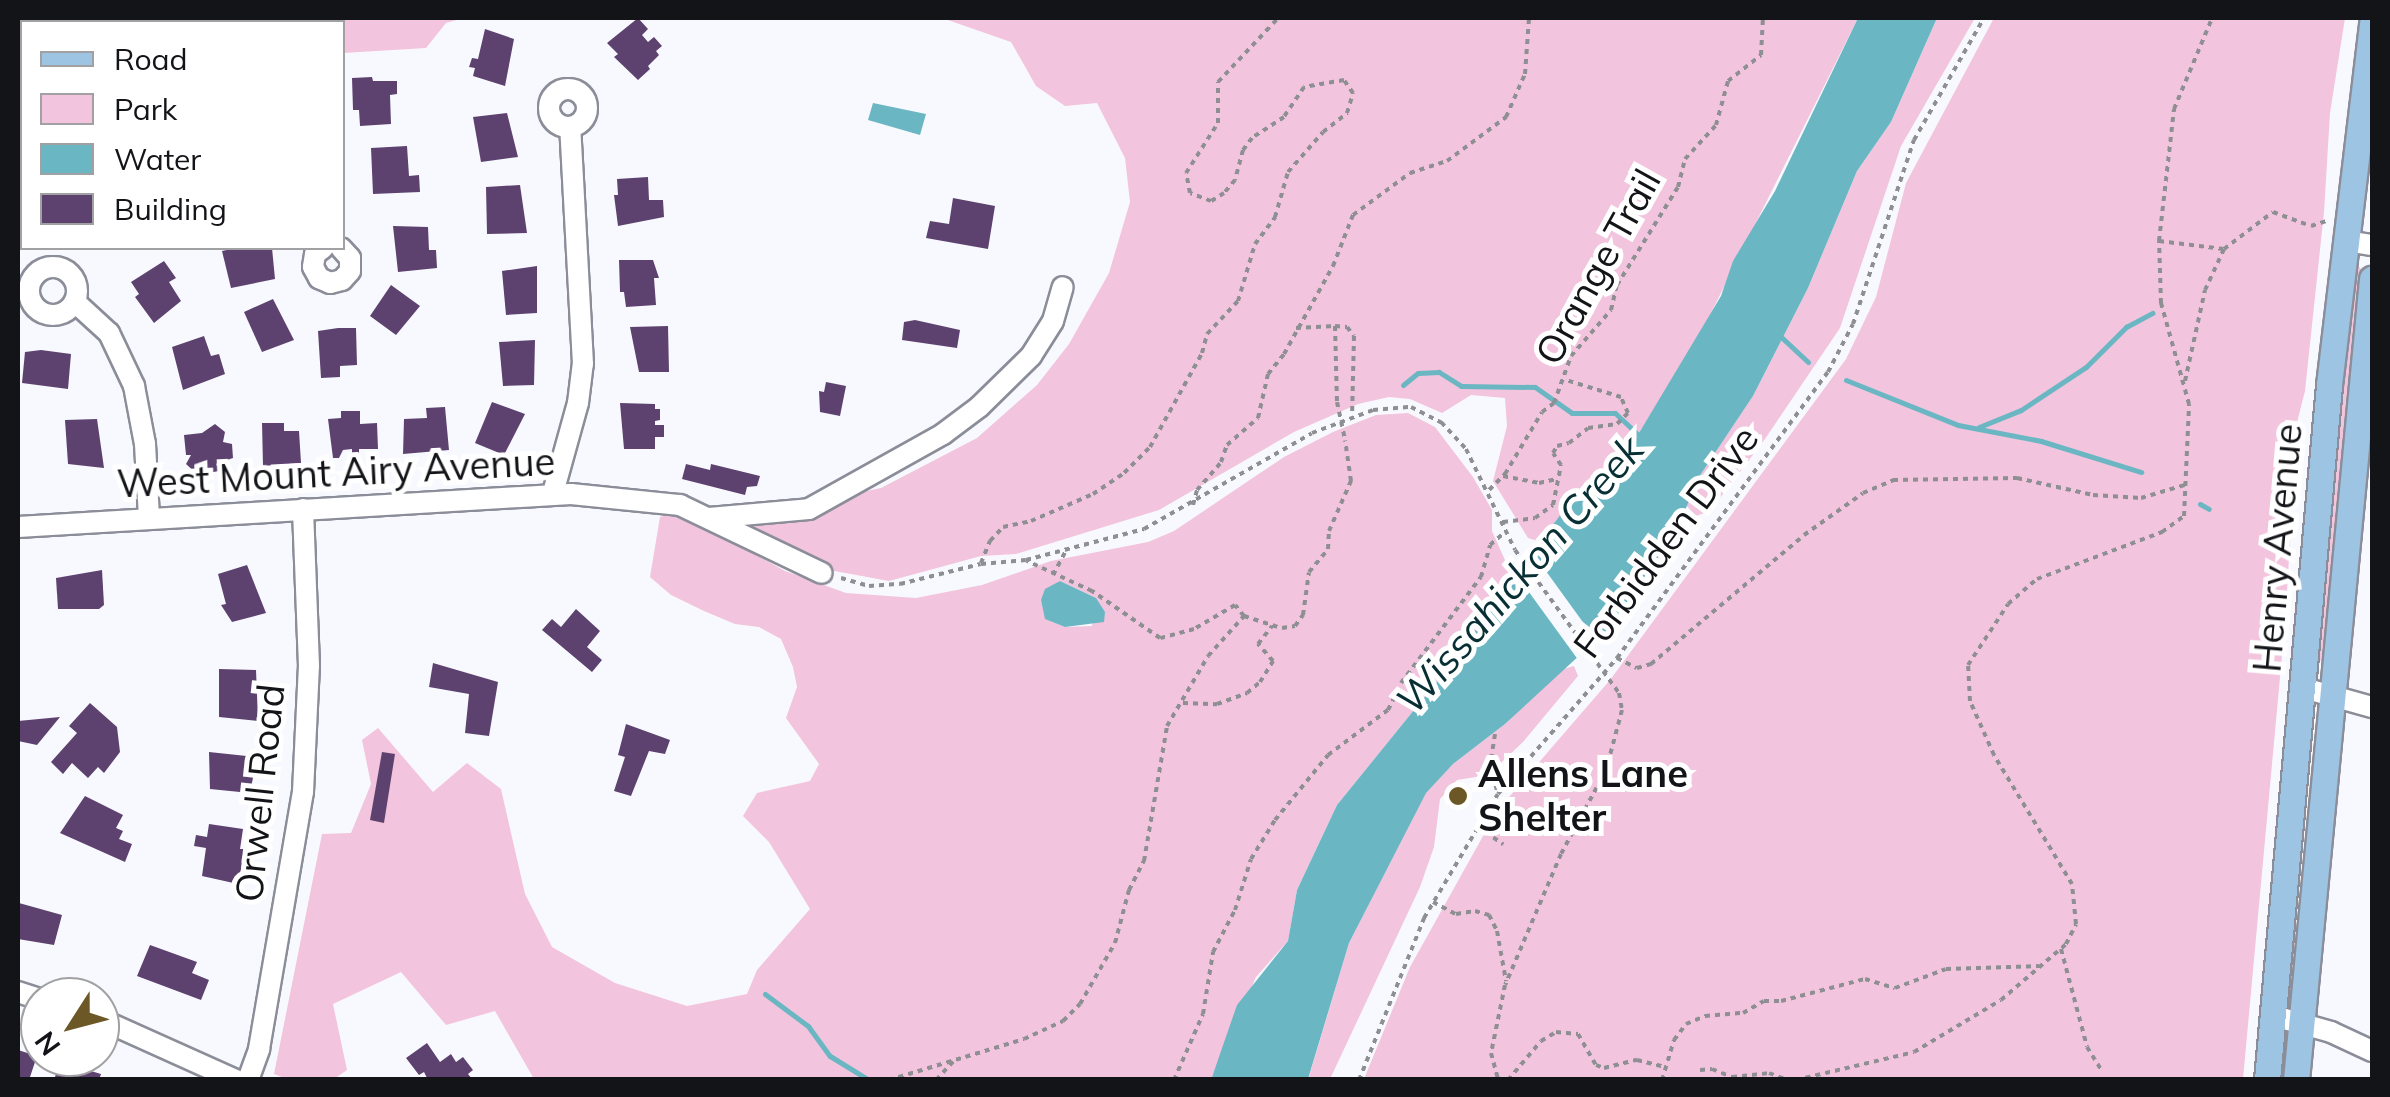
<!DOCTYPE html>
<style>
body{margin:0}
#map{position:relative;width:2390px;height:1097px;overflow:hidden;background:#f8f9fe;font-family:Mulish,sans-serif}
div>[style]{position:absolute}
.green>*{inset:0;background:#f2c4dd}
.water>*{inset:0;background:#6ab7c3}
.pier>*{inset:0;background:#f8f9fe}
.stream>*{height:5px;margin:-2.5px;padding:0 2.5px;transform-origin:2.5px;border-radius:2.5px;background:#6ab7c3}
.building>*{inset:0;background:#5d426f}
.path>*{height:4px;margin-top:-2px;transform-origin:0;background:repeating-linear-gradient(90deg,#8e8f93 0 5px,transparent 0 10px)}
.roads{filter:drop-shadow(2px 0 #8b8d99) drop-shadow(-2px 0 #8b8d99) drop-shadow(0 2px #8b8d99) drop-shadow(0 -2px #8b8d99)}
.minor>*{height:20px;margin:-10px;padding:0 10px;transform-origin:10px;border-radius:10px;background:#fff}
.minor>.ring{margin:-10px;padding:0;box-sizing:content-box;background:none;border:20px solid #fff;border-radius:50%}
.major>*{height:25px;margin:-12.5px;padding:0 12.5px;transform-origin:12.5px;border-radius:12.5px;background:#9dc4e2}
.path-bridge>*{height:4px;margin-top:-2px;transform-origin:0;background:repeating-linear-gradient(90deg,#8e8f93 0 5px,transparent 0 10px)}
.dots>*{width:28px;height:28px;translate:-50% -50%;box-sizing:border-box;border:5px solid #fff;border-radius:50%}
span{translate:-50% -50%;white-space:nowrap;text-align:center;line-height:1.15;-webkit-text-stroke:10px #fff;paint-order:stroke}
.street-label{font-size:38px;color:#131418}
.poi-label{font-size:38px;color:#131418;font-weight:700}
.left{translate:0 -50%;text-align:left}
.water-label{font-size:40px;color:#072f34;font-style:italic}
.frame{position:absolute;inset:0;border:20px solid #131418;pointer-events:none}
.legend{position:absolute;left:20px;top:20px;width:325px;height:230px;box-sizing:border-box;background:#fff;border:2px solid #a1a1a3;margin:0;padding:12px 18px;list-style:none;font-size:30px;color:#131418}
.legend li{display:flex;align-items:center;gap:20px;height:50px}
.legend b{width:50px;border:2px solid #a1a1a3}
.north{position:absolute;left:20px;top:977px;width:100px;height:100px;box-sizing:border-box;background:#fff;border:2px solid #a1a1a3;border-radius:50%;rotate:234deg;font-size:28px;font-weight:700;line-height:40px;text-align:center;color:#131418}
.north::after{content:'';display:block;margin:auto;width:35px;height:45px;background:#6c5827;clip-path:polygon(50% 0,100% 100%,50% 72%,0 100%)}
</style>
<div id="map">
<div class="green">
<i style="clip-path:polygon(265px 18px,464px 18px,446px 23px,426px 48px,343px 53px,342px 22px,267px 22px)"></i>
<i style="clip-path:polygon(942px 18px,1858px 18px,1702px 331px,1636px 438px,1572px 499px,1541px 542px,1528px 538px,1493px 481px,1507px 426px,1505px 398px,1471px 395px,1442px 413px,1410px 399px,1389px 397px,1358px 404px,1294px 432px,1159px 510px,1016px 554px,981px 556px,889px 581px,829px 570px,730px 520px,881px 488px,977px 438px,1037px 385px,1069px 344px,1109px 273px,1130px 202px,1125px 158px,1097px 103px,1065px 106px,1036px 86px,1011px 42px)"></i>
<i style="clip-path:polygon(1937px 18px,1975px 18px,1901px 146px,1840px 328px,1765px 439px,1710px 511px,1696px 516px,1686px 505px,1699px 477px,1753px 396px,1808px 288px,1857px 171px,1891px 122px)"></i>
<i style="clip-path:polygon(1994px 18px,2345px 18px,2330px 113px,2324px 212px,2305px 391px,2290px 450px,2293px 493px,2285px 623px,2243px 1079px,1364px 1079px,1410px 967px,1497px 811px,1610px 680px,1846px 359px,1876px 297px,1906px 183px)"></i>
<i style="clip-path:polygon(2358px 266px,2364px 272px,2326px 659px,2321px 661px,2316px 655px,2327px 507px)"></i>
<i style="clip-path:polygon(evenodd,1408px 413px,1435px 427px,1473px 477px,1492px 510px,1492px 531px,1513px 578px,1444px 673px,1337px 805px,1297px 890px,1288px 941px,1256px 977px,1211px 1079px,534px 1079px,495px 1011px,446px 1025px,401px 972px,333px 1004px,347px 1070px,334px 1079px,287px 1079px,274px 1074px,322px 834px,351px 833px,371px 784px,362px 740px,378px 728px,433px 792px,467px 763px,501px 789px,525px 894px,552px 947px,615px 983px,687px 1006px,747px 994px,757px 970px,810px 909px,769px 842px,743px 816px,757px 793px,810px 781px,819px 764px,786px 718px,797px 687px,793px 667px,781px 639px,759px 627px,735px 624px,704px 611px,671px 595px,650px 577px,660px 517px,671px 514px,694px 521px,785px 571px,846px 593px,916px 598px,982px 585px,1051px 561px,1148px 542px,1174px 531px,1284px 457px,1333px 432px,1376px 415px,1408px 413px,1060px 581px,1096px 598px,1092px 626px,1065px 627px,1046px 619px,1041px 600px,1060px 581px)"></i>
<i style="clip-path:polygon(1574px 666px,1578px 676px,1523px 742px,1488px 775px,1457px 780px,1440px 799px,1434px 847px,1420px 887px,1330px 1079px,1308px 1080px,1349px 943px,1426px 792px,1453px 764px,1505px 724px,1563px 669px)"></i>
</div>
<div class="water">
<i style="clip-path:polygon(1858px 18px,1937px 18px,1891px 122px,1857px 171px,1808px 288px,1753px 396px,1699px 477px,1676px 532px,1608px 629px,1505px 724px,1453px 764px,1426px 793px,1349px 943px,1308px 1079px,1211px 1080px,1237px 1005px,1288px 941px,1297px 890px,1337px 805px,1444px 673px,1572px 499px,1636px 438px,1721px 296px,1733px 261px,1775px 191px)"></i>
<i style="clip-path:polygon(873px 103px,926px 114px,920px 135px,868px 120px)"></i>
<i style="clip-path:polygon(1060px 581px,1096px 598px,1105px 612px,1104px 622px,1065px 627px,1045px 619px,1041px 600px,1045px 589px)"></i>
</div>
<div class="pier">
<i style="clip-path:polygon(1530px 549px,1598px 643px,1579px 661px,1513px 570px)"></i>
</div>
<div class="stream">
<i style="left:1778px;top:334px;width:41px;rotate:43deg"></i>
<i style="left:1846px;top:380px;width:121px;rotate:21.9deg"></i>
<i style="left:1958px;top:425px;width:85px;rotate:10.9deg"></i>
<i style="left:2041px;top:441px;width:105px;rotate:17.2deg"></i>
<i style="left:1403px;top:385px;width:19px;rotate:-39deg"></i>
<i style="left:1418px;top:373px;width:21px;rotate:-3deg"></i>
<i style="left:1439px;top:372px;width:26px;rotate:32deg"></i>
<i style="left:1461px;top:386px;width:74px;rotate:0.8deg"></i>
<i style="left:1535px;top:387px;width:45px;rotate:35.1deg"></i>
<i style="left:1572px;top:413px;width:43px"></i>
<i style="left:1615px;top:413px;width:37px;rotate:43deg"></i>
<i style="left:1979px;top:427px;width:45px;rotate:-22deg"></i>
<i style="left:2021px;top:410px;width:78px;rotate:-33.5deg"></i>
<i style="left:2086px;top:367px;width:57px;rotate:-45deg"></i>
<i style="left:2126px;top:327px;width:30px;rotate:-28deg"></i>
<i style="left:2200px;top:504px;width:10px;rotate:29deg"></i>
<i style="left:765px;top:994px;width:54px;rotate:36.7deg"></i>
<i style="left:808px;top:1026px;width:37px;rotate:54deg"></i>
<i style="left:830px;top:1056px;width:46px;rotate:31.6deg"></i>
</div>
<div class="building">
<i style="clip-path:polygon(638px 18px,648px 29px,642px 35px,648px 42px,654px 37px,662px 46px,656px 51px,659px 55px,648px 66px,650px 69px,638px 80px,614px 57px,618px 54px,607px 43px)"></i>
<i style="clip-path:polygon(485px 29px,514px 39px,505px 86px,473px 76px,475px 68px,469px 67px,472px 58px,478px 59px)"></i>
<i style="clip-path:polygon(372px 77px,373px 81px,397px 81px,397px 94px,390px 95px,391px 124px,360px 126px,359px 110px,353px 110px,352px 78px)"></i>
<i style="clip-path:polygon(507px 113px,518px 157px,481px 162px,473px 117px)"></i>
<i style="clip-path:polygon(407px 146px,409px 176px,419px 175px,420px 192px,373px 194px,371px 148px)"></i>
<i style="clip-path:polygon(648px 177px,649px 200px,663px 200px,664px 217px,618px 226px,614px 195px,618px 195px,617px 179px)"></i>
<i style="clip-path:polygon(520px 185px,527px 233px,487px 234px,486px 187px)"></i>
<i style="clip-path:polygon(953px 198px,995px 206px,988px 249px,926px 238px,930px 221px,949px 224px)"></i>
<i style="clip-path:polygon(393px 226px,428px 227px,429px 250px,436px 250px,437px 268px,398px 272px)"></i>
<i style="clip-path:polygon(236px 248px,272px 248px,275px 279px,231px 288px,222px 251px)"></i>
<i style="clip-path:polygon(619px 260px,653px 260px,659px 278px,654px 278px,656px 305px,626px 307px,624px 292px,620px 292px)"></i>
<i style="clip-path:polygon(164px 261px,176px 278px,169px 282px,181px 301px,154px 323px,135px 297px,139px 294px,131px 282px)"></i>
<i style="clip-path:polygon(537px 266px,537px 313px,506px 315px,502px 271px)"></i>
<i style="clip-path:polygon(391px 285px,420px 306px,396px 335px,370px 316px)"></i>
<i style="clip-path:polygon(273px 299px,294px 340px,262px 352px,244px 312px)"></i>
<i style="clip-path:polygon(915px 320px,960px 330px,957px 348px,902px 340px,904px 322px)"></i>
<i style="clip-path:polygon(668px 326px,669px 372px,639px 372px,630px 327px)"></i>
<i style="clip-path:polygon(338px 328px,356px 328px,357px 365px,340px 366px,340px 377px,321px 378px,318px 331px)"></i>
<i style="clip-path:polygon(204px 336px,211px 356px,219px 354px,225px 374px,183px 390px,172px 347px)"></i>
<i style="clip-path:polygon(535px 340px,534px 385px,503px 386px,499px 342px)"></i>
<i style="clip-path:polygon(41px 350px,71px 354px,68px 389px,22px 383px,25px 352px)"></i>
<i style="clip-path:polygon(826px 382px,846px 386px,840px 416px,820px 412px,819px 391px,824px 392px)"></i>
<i style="clip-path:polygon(492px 402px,525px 414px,504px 455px,475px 443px)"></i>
<i style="clip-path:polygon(620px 403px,655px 404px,655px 409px,660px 409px,660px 420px,655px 421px,655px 425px,664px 425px,664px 437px,655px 437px,655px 449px,624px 449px)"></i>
<i style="clip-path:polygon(445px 407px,449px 450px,403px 454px,404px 419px,427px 418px,426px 408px)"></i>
<i style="clip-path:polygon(341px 411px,360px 411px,360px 424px,377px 423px,378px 449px,359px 449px,359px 454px,352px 454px,352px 449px,343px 450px,339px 458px,333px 458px,328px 419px,341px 418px)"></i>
<i style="clip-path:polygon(97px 419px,104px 468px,68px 464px,65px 420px)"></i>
<i style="clip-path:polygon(262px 423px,284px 423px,284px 431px,299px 431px,301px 463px,263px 466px)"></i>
<i style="clip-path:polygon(215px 424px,225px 432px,223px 442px,232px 444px,233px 458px,224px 461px,224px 470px,198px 475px,186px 464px,191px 455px,186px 455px,184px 435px,202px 433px)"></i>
<i style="clip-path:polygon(686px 464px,710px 470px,711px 464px,760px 476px,757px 486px,747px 487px,745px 495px,682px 479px)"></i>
<i style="clip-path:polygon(247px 565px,266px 613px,232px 622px,221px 605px,226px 604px,218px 574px)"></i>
<i style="clip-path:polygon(102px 570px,104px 605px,99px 609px,58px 609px,56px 578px)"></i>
<i style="clip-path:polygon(576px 609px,600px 631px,587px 647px,602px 660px,592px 672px,542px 630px,552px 619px,561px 627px)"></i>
<i style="clip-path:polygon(433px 663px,498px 682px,489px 736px,465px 733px,469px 694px,429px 687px)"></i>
<i style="clip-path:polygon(219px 669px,256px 670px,258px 721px,219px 717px)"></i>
<i style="clip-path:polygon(90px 703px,117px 727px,120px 752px,104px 773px,98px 767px,88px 778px,72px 763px,63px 774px,51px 762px,77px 733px,69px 726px)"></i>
<i style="clip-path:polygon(60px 717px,37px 745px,18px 741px,18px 721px)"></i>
<i style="clip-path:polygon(626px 724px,670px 740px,665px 754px,649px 751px,631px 796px,614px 791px,625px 757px,618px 755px)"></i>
<i style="clip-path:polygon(209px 752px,257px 757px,250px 793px,210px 789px)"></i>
<i style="clip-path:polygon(382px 752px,395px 754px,384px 823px,370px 820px)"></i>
<i style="clip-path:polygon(85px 796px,123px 815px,116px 828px,123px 831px,119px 839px,132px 844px,125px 862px,60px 833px)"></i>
<i style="clip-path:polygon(209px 824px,243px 829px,240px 849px,245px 849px,238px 884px,202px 876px,206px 848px,194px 846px,196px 835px,207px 837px)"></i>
<i style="clip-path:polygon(19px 903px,62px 915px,54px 945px,18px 939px)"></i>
<i style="clip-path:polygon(150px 945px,197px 962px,192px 973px,209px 980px,201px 1000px,137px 976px)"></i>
<i style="clip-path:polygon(427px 1043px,440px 1062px,451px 1054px,456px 1062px,463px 1057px,473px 1070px,468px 1074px,473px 1080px,428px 1080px,424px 1072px,419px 1075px,406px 1058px)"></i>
<i style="clip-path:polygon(18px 1050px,37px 1056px,29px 1080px,18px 1080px)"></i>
<i style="clip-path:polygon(60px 1062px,101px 1074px,99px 1080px,54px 1080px)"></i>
</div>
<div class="path">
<i style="left:2159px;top:241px;width:65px;rotate:7deg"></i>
<i style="left:1335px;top:326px;width:12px;rotate:5deg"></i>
<i style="left:1347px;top:327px;width:11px;rotate:52deg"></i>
<i style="left:1354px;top:336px;width:80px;rotate:91.4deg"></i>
<i style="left:1296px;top:328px;width:39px;rotate:-3deg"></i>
<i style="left:1335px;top:326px;width:76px;rotate:88.5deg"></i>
<i style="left:2185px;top:381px;width:93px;rotate:-77.6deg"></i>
<i style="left:2205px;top:290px;width:45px;rotate:-65.1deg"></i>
<i style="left:2224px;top:249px;width:61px;rotate:-37.1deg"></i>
<i style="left:2273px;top:212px;width:40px;rotate:20.2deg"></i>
<i style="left:2311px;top:226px;width:19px;rotate:-18deg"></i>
<i style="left:1503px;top:476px;width:37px;rotate:11deg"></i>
<i style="left:1539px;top:483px;width:18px;rotate:-13deg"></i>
<i style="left:1489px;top:490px;width:23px;rotate:-45deg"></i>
<i style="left:1505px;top:474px;width:72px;rotate:-59.2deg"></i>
<i style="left:1542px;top:412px;width:15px;rotate:-37deg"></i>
<i style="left:1554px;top:403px;width:50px;rotate:-70.1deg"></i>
<i style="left:1571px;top:356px;width:61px;rotate:-49deg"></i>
<i style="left:1611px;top:310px;width:26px;rotate:-77deg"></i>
<i style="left:1617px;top:285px;width:115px;rotate:-58.1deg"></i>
<i style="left:1678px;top:187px;width:29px;rotate:-76deg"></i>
<i style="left:1685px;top:159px;width:46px;rotate:-47.6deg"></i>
<i style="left:1716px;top:125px;width:46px;rotate:-74.7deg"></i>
<i style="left:1728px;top:81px;width:42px;rotate:-38.2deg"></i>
<i style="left:1761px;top:55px;width:37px;rotate:-87deg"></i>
<i style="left:1193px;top:505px;width:16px;rotate:-75deg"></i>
<i style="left:1197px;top:490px;width:37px;rotate:-49deg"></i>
<i style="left:1221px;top:462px;width:18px;rotate:-71deg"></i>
<i style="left:1227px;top:445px;width:41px;rotate:-41.1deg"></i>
<i style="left:1258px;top:418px;width:45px;rotate:-77.2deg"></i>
<i style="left:1268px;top:374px;width:26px;rotate:-51deg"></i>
<i style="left:1284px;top:354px;width:101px;rotate:-60.9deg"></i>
<i style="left:1333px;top:266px;width:55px;rotate:-68.6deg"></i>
<i style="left:1353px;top:215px;width:71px;rotate:-36.4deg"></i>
<i style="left:1410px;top:173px;width:39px;rotate:-18deg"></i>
<i style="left:1447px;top:161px;width:74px;rotate:-36.7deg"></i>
<i style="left:1506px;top:117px;width:47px;rotate:-66.2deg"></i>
<i style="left:1525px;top:74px;width:56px;rotate:-85.9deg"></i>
<i style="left:1503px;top:522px;width:32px;rotate:-7deg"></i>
<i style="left:1535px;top:518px;width:22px;rotate:-36deg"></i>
<i style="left:1553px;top:505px;width:41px;rotate:-78.7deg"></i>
<i style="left:1561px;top:465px;width:14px;rotate:-124deg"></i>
<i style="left:1553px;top:453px;width:8px;rotate:-60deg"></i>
<i style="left:1557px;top:446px;width:12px;rotate:-14deg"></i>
<i style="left:1569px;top:443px;width:24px;rotate:-38deg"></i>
<i style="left:1588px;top:428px;width:29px;rotate:-8deg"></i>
<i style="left:1617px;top:424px;width:16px;rotate:-45deg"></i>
<i style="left:1628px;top:413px;width:17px;rotate:-114deg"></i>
<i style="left:1621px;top:397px;width:58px;rotate:-162.8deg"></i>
<i style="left:981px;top:563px;width:24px;rotate:-68deg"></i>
<i style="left:990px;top:541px;width:19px;rotate:-47deg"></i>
<i style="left:1003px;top:527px;width:29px;rotate:-12deg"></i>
<i style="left:1031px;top:521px;width:68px;rotate:-23.5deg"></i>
<i style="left:1093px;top:494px;width:37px;rotate:-34deg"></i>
<i style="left:1124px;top:473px;width:37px;rotate:-45deg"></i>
<i style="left:1150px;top:447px;width:107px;rotate:-61deg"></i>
<i style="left:1202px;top:353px;width:20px;rotate:-75deg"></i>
<i style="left:1207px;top:334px;width:45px;rotate:-46.8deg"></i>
<i style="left:1238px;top:301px;width:59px;rotate:-73.4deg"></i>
<i style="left:1255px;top:244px;width:34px;rotate:-53deg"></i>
<i style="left:1275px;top:217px;width:47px;rotate:-73.9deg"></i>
<i style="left:1288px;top:172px;width:53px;rotate:-48.8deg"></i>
<i style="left:1323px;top:132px;width:31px;rotate:-38deg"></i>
<i style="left:1347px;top:113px;width:21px;rotate:-73deg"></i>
<i style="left:1353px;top:93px;width:16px;rotate:-125deg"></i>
<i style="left:1344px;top:80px;width:41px;rotate:170.1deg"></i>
<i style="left:1304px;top:87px;width:36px;rotate:124deg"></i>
<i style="left:1284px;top:117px;width:38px;rotate:147deg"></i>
<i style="left:1252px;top:138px;width:15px;rotate:127deg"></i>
<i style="left:1243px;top:150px;width:31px;rotate:105deg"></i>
<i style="left:1235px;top:180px;width:17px;rotate:130deg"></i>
<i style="left:1224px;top:193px;width:15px;rotate:148deg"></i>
<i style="left:1211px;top:201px;width:22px;rotate:-159deg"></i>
<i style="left:1190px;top:193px;width:20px;rotate:-101deg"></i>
<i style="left:1186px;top:173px;width:59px;rotate:-57.4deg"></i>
<i style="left:1218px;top:123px;width:41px;rotate:-90deg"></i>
<i style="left:1218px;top:82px;width:88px;rotate:-46.8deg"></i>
<i style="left:1053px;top:575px;width:30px;rotate:-62deg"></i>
<i style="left:841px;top:578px;width:29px;rotate:16deg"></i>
<i style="left:869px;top:586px;width:31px;rotate:-4deg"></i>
<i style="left:900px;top:584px;width:83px;rotate:-13.9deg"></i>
<i style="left:981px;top:564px;width:45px;rotate:-5.1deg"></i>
<i style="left:1026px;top:560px;width:122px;rotate:-14.7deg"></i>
<i style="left:1144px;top:529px;width:193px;rotate:-29.7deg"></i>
<i style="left:1312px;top:433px;width:65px;rotate:-20.7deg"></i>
<i style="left:1373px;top:410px;width:38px;rotate:-5deg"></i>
<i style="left:1411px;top:407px;width:34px;rotate:27deg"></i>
<i style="left:1441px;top:422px;width:37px;rotate:47deg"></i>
<i style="left:1466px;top:449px;width:112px;rotate:64.1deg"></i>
<i style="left:1515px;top:550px;width:177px;rotate:54deg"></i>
<i style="left:1619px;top:693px;width:17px;rotate:80deg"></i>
<i style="left:1622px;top:710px;width:62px;rotate:104.9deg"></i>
<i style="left:1606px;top:770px;width:95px;rotate:118.2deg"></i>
<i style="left:1561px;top:854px;width:142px;rotate:113.1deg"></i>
<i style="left:1505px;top:985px;width:69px;rotate:101.6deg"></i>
<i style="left:1491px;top:1053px;width:28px;rotate:75deg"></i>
<i style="left:1244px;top:616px;width:40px;rotate:18deg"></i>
<i style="left:1282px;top:628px;width:13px;rotate:-9deg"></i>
<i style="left:1295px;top:626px;width:14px;rotate:-54deg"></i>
<i style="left:1303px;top:615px;width:43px;rotate:-82.1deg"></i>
<i style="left:1309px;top:572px;width:30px;rotate:-50deg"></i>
<i style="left:1328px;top:549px;width:18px;rotate:-87deg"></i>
<i style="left:1329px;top:531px;width:55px;rotate:-66.3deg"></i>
<i style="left:1351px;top:481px;width:41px;rotate:-98.3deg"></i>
<i style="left:1617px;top:658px;width:22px;rotate:27deg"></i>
<i style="left:1637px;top:668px;width:15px;rotate:-16deg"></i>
<i style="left:1651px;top:664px;width:200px;rotate:-40.1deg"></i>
<i style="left:1804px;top:535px;width:72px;rotate:-35.4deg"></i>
<i style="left:1863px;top:493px;width:33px;rotate:-23deg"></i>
<i style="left:1893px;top:480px;width:124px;rotate:-0.9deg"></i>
<i style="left:2017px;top:478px;width:78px;rotate:12.6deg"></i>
<i style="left:2093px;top:495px;width:48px;rotate:3.6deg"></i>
<i style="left:2141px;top:498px;width:46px;rotate:-16.5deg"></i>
<i style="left:1183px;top:703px;width:34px;rotate:2deg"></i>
<i style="left:1217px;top:704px;width:32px;rotate:-20deg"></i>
<i style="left:1247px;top:693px;width:17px;rotate:-40deg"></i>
<i style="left:1260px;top:682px;width:25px;rotate:-58deg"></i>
<i style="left:1273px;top:661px;width:23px;rotate:-131deg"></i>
<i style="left:1258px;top:644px;width:23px;rotate:-52deg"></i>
<i style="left:1495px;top:734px;width:32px;rotate:99deg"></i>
<i style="left:1490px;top:766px;width:29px;rotate:74deg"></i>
<i style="left:1477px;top:826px;width:32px;rotate:35deg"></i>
<i style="left:1433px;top:902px;width:26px;rotate:28deg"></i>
<i style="left:1456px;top:914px;width:19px;rotate:-9deg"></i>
<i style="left:1475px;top:911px;width:15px;rotate:16deg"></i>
<i style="left:1489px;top:915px;width:18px;rotate:63deg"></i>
<i style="left:1497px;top:931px;width:51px;rotate:79.8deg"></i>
<i style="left:2061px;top:949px;width:101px;rotate:75.1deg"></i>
<i style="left:2087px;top:1047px;width:28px;rotate:58deg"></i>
<i style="left:1700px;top:1070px;width:12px;rotate:-5deg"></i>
<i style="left:1712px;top:1069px;width:22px;rotate:22deg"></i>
<i style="left:1732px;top:1077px;width:37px;rotate:-6deg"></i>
<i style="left:1769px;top:1073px;width:19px;rotate:21deg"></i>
<i style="left:889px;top:1080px;width:141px;rotate:-16.9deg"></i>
<i style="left:1024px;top:1039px;width:43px;rotate:-24.8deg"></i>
<i style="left:1063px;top:1021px;width:24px;rotate:-45deg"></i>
<i style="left:1080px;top:1004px;width:70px;rotate:-60.2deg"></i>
<i style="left:1115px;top:943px;width:55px;rotate:-75.2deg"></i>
<i style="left:1129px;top:890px;width:33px;rotate:-63deg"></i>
<i style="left:1144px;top:861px;width:137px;rotate:-80.3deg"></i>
<i style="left:1167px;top:726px;width:81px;rotate:-59.6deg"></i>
<i style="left:1208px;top:656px;width:54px;rotate:-48deg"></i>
<i style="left:1244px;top:616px;width:14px;rotate:-129deg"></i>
<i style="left:1235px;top:605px;width:48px;rotate:149.7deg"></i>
<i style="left:1194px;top:629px;width:35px;rotate:165deg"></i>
<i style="left:1160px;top:638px;width:83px;rotate:-145.3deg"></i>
<i style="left:1092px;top:591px;width:72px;rotate:-155.2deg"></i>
<i style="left:936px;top:1080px;width:26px;rotate:-47deg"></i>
<i style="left:1174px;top:1080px;width:72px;rotate:-66.3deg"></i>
<i style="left:1203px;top:1014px;width:63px;rotate:-80.8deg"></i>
<i style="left:1213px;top:952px;width:47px;rotate:-62.4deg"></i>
<i style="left:1235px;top:910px;width:53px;rotate:-72.6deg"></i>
<i style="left:1251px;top:859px;width:46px;rotate:-58.4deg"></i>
<i style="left:1275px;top:820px;width:84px;rotate:-50.8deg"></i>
<i style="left:1328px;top:755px;width:75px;rotate:-36.9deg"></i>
<i style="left:1388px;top:710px;width:30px;rotate:-64deg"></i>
<i style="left:1401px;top:683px;width:133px;rotate:-53deg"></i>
<i style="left:1481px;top:577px;width:33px;rotate:-74deg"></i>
<i style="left:1490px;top:545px;width:21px;rotate:-41deg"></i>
<i style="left:1359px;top:1080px;width:175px;rotate:-68.1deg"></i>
<i style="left:1424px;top:918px;width:144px;rotate:-59.2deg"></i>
<i style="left:1498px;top:794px;width:181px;rotate:-48.8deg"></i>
<i style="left:1617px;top:658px;width:355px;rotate:-53.6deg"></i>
<i style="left:1828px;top:372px;width:54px;rotate:-62.5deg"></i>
<i style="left:1853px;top:324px;width:194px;rotate:-71.7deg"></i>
<i style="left:1914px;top:140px;width:141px;rotate:-60.2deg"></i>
<i style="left:1508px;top:1080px;width:51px;rotate:-49.8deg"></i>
<i style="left:1541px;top:1041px;width:17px;rotate:-31deg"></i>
<i style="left:1556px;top:1032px;width:22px;rotate:5deg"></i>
<i style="left:1578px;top:1034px;width:36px;rotate:60deg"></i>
<i style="left:1596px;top:1065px;width:9px;rotate:21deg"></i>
<i style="left:1604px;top:1068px;width:34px;rotate:-14deg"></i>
<i style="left:1637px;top:1060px;width:29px;rotate:14deg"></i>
<i style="left:1662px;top:1080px;width:42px;rotate:-73.3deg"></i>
<i style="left:1674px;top:1040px;width:20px;rotate:-53deg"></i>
<i style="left:1686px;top:1024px;width:21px;rotate:-23deg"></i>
<i style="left:1705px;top:1016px;width:38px;rotate:-5deg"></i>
<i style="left:1743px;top:1013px;width:24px;rotate:-30deg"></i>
<i style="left:1764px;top:1001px;width:17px"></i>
<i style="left:1781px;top:1001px;width:87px;rotate:-14.7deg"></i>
<i style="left:1865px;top:979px;width:31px;rotate:17deg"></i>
<i style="left:1895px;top:988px;width:54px;rotate:-20.4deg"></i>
<i style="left:1946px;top:969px;width:93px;rotate:-1.8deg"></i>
<i style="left:1796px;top:1080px;width:121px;rotate:-13.3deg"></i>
<i style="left:1914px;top:1052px;width:101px;rotate:-30.9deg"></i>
<i style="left:2001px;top:1000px;width:86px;rotate:-40.7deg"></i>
<i style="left:2066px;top:944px;width:22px;rotate:-63deg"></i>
<i style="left:2076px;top:924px;width:40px;rotate:-95.7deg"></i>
<i style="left:2072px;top:884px;width:151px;rotate:-121.2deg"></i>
<i style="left:1994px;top:755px;width:59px;rotate:-114deg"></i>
<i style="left:1970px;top:701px;width:36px;rotate:-93deg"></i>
<i style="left:1968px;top:665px;width:73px;rotate:-56.7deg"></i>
<i style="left:2008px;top:604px;width:38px;rotate:-41deg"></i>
<i style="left:2037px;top:579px;width:134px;rotate:-20.6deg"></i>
<i style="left:2162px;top:532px;width:27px;rotate:-36deg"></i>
<i style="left:2184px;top:516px;width:112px;rotate:-87.4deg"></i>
<i style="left:2189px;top:404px;width:105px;rotate:-105.5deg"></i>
<i style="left:2161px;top:303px;width:62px;rotate:-91.8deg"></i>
<i style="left:2159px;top:241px;width:133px;rotate:-83.5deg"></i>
<i style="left:2174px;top:109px;width:99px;rotate:-67.3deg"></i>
</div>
<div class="roads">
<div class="minor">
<i style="left:248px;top:18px;width:5px;rotate:53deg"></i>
<i class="ring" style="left:549px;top:89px;width:18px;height:18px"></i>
<i style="left:2346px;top:241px;width:26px;rotate:9deg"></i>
<i style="left:323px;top:248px;width:10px;rotate:143deg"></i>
<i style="left:315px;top:254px;width:13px;rotate:99deg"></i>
<i style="left:313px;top:267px;width:13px;rotate:61deg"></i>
<i style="left:319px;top:278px;width:12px;rotate:24deg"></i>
<i style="left:330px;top:283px;width:12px;rotate:-14deg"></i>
<i style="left:342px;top:280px;width:12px;rotate:-48deg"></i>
<i style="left:350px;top:271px;width:13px;rotate:-90deg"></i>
<i style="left:350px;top:258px;width:13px;rotate:-132deg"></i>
<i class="ring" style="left:29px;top:267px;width:28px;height:28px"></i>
<i style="left:75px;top:302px;width:46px;rotate:42.4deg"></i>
<i style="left:109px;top:333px;width:59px;rotate:64.7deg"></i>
<i style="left:134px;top:386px;width:59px;rotate:79.3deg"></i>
<i style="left:145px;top:444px;width:74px;rotate:86.9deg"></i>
<i style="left:553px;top:493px;width:93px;rotate:-74.5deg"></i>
<i style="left:578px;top:403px;width:39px;rotate:-83deg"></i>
<i style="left:583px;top:364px;width:237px;rotate:-93.1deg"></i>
<i style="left:709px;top:518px;width:100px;rotate:-5.1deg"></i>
<i style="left:809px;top:509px;width:154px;rotate:-29.2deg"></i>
<i style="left:943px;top:434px;width:45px;rotate:-36.9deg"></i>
<i style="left:979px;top:407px;width:73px;rotate:-44.4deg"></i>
<i style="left:1031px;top:356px;width:41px;rotate:-57.8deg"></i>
<i style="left:1053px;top:321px;width:35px;rotate:-74deg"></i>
<i style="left:18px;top:527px;width:554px;rotate:-3.42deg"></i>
<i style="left:571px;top:494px;width:110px;rotate:5.8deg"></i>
<i style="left:680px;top:505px;width:157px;rotate:25.6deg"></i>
<i style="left:2304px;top:688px;width:71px;rotate:15.6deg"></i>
<i style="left:18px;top:992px;width:23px;rotate:18deg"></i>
<i style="left:2274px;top:1016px;width:59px;rotate:15.7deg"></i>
<i style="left:2331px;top:1032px;width:45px;rotate:24.9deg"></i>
<i style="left:100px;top:1019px;width:149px;rotate:24.2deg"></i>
<i style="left:248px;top:1080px;width:33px;rotate:-70deg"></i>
<i style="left:259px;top:1049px;width:261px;rotate:-80.3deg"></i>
<i style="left:303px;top:792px;width:126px;rotate:-87.3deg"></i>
<i style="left:309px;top:666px;width:157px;rotate:-92.2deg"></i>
</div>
<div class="major">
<i style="left:2267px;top:1080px;width:698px;rotate:-84.9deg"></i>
<i style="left:2329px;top:385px;width:365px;rotate:-83.2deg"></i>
<i style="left:2296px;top:1080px;width:805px;rotate:-84.58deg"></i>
</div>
</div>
<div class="path-bridge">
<i style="left:1337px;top:402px;width:39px;rotate:78deg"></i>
</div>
<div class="dots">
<i style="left:1458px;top:796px;background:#6c5827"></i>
</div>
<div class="street-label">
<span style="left:1598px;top:267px;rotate:-61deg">Orange Trail</span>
<span style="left:336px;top:473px;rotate:-3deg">West Mount Airy Avenue</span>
<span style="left:1666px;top:542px;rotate:-53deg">Forbidden Drive</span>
<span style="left:2278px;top:548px;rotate:-85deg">Henry Avenue</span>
<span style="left:260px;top:793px;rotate:-84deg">Orwell Road</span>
</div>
<div class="poi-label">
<span class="left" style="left:1478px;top:796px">Allens Lane<br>Shelter</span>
</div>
<div class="water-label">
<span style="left:1519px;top:574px;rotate:-49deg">Wissahickon Creek</span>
</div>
<div class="frame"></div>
<ul class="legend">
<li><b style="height:12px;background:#9dc4e2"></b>Road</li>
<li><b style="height:28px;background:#f2c4dd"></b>Park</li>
<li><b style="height:28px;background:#6ab7c3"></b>Water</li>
<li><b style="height:28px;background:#5d426f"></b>Building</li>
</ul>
<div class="north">N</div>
</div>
